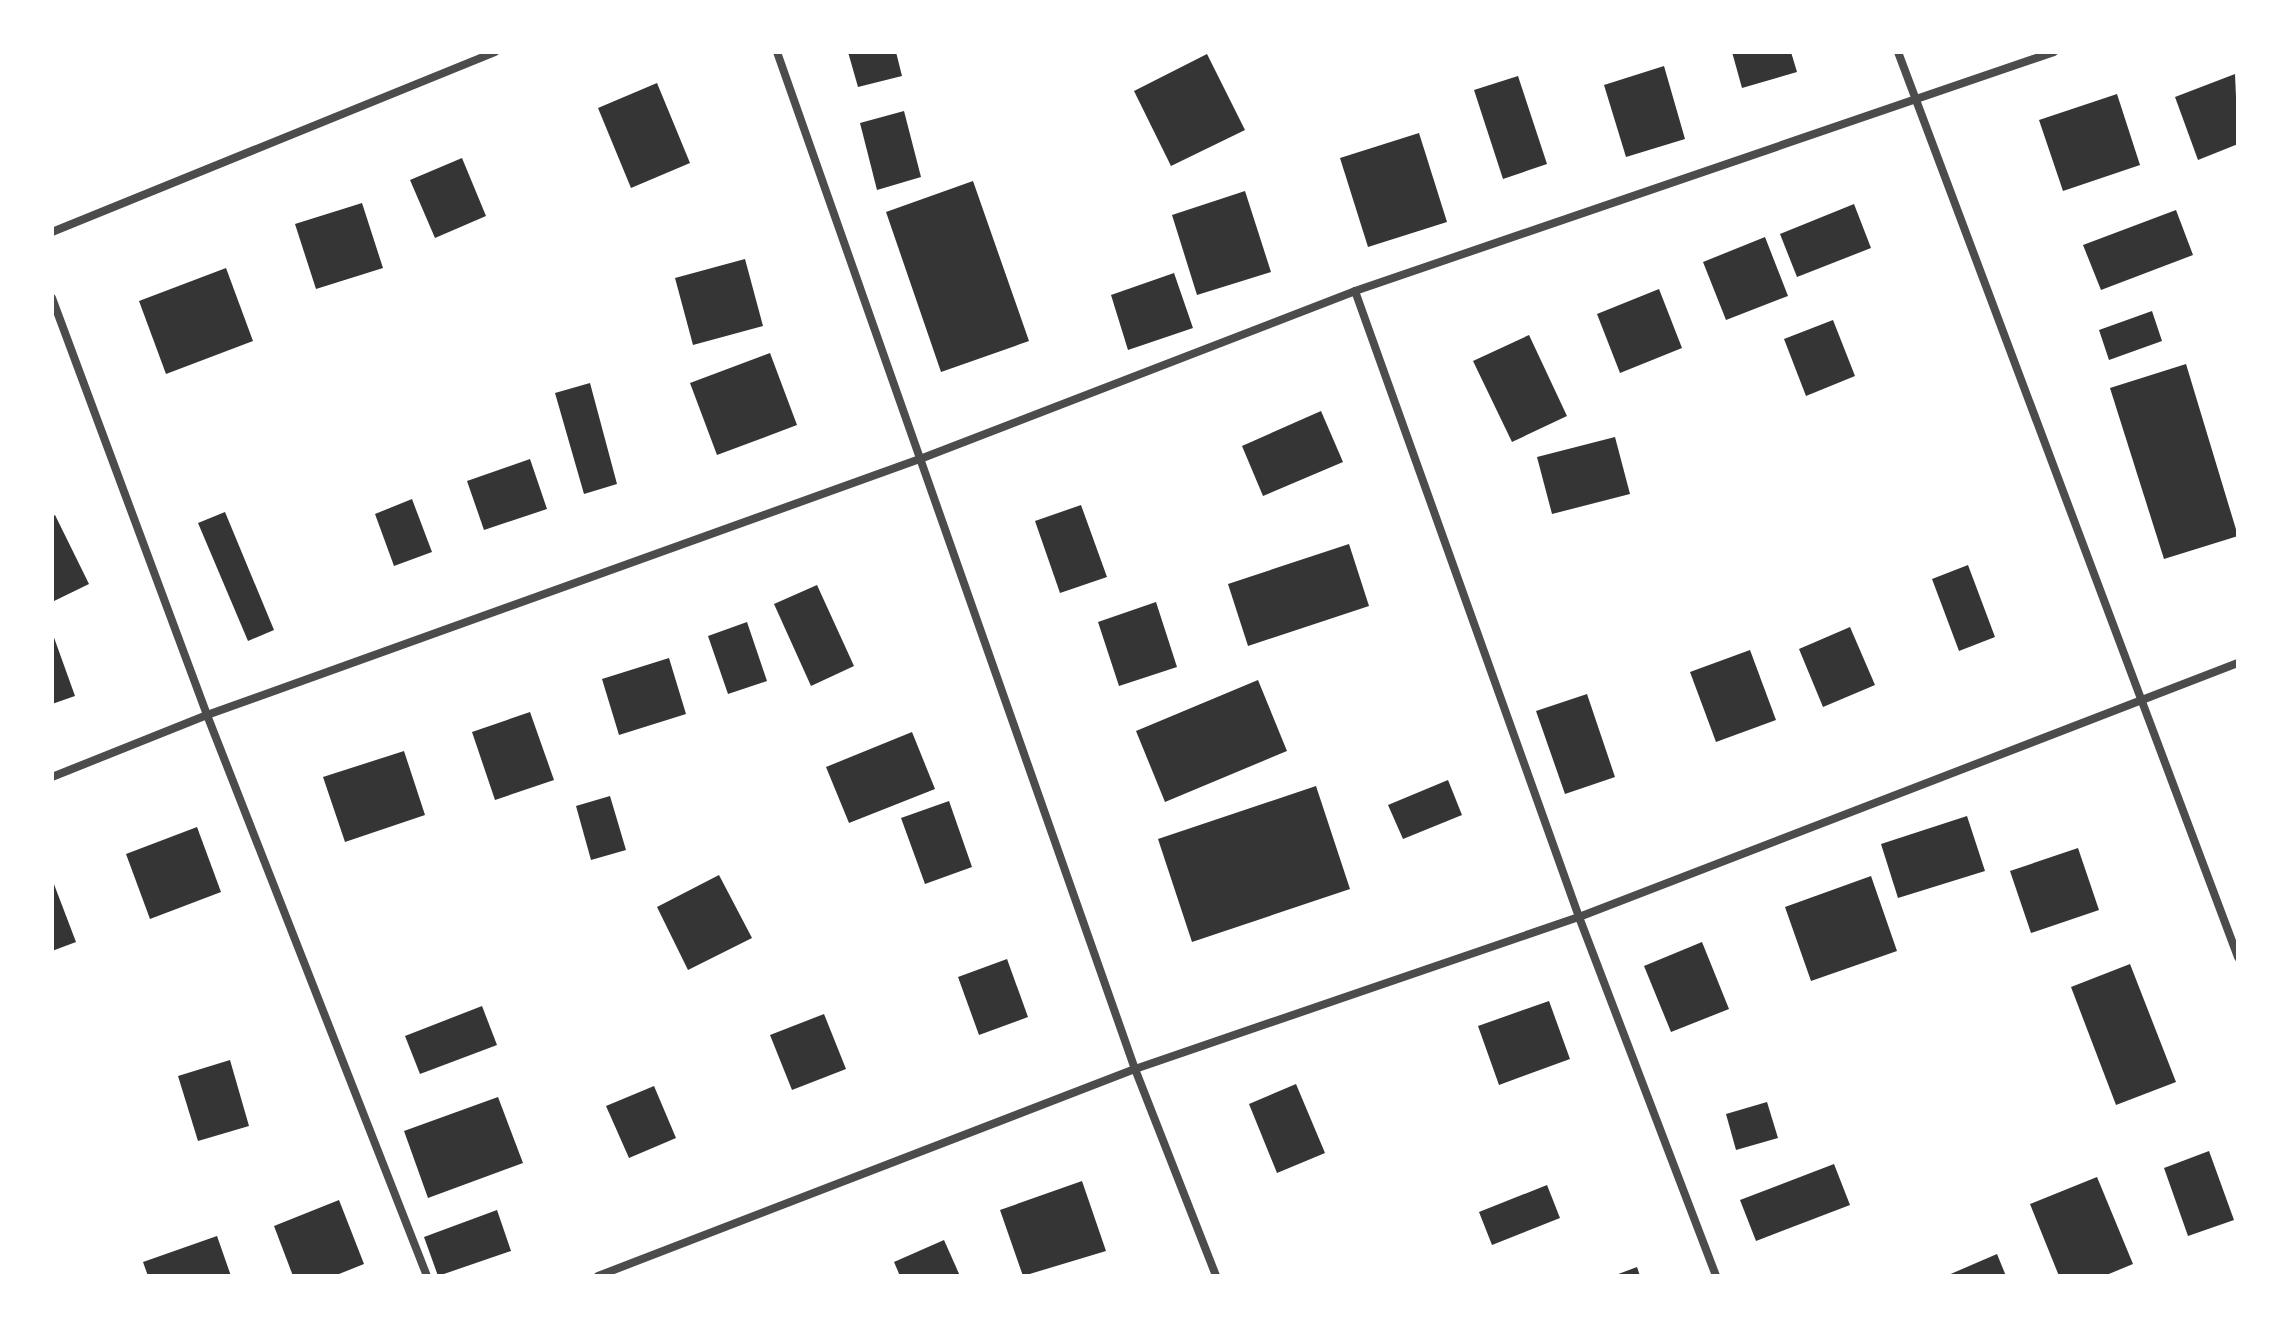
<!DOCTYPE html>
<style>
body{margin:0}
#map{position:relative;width:2290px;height:1328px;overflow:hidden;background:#fff;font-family:Barlow,sans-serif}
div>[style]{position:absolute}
.building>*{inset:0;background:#353535}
.minor>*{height:8px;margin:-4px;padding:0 4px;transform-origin:4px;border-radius:4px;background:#4c4c4c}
span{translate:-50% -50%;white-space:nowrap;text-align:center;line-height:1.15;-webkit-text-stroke:8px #fff;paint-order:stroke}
.frame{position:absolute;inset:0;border:54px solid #fff;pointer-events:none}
</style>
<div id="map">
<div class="building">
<i style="clip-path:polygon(848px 52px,896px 52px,902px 76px,858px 87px)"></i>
<i style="clip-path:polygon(1732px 52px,1791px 52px,1797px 72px,1742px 88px)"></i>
<i style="clip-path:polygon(1207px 54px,1245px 130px,1171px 166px,1134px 91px)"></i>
<i style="clip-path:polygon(1664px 66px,1685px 139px,1626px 157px,1604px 85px)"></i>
<i style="clip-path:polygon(2235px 74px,2238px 144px,2198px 160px,2175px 97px)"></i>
<i style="clip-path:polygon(1518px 76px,1547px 164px,1503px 179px,1474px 90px)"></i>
<i style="clip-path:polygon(657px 83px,690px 163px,631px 188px,598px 108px)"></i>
<i style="clip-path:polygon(2117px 94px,2140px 165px,2063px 191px,2039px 120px)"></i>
<i style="clip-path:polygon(904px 111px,921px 177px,877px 190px,860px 123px)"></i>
<i style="clip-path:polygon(1419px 133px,1447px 222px,1368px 247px,1340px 158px)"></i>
<i style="clip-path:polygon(462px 158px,486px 216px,435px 238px,410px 180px)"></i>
<i style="clip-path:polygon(973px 181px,1029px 341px,941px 372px,886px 212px)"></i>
<i style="clip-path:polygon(1245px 191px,1271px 272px,1197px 295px,1172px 215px)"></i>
<i style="clip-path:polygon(362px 203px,383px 268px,316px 289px,295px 224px)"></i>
<i style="clip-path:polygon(1854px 204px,1871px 248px,1797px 277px,1780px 234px)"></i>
<i style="clip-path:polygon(2176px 210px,2193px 255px,2101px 290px,2083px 245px)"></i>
<i style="clip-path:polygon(1765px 237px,1788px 296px,1726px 320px,1703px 262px)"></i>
<i style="clip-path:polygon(745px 259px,763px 326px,693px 345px,675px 278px)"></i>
<i style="clip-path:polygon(226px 268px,253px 341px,166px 374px,139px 301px)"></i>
<i style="clip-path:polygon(1174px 273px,1193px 328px,1128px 350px,1111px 295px)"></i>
<i style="clip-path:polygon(1659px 289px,1682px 348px,1620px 373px,1597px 314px)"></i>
<i style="clip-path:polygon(2152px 311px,2162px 341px,2109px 360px,2099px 330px)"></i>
<i style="clip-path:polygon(1833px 320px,1855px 376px,1806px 396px,1784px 339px)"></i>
<i style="clip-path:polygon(1529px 335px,1567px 416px,1512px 442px,1473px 361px)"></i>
<i style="clip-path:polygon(770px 353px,797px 425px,717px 455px,690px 383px)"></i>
<i style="clip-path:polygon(2186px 364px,2238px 536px,2164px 559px,2110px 388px)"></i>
<i style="clip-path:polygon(590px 383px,617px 484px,584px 494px,555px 393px)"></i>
<i style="clip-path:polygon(1321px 411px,1343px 462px,1263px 496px,1242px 446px)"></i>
<i style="clip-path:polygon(1615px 437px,1630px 494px,1552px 514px,1537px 457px)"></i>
<i style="clip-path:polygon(530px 459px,547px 509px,484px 530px,467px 481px)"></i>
<i style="clip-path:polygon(412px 499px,432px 552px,394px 566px,375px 514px)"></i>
<i style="clip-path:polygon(1081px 505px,1107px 577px,1060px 593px,1035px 521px)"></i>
<i style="clip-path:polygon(225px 512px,274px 630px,248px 641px,198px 523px)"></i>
<i style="clip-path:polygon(55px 515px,89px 584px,52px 602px,52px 517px)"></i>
<i style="clip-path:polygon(1349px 544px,1369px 606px,1248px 646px,1228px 584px)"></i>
<i style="clip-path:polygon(1968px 565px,1995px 637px,1959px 651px,1932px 579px)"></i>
<i style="clip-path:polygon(817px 585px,854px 666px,811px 686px,774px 604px)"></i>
<i style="clip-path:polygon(1156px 602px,1177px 667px,1119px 686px,1098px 622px)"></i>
<i style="clip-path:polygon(747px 622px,767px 681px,728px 694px,708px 636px)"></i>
<i style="clip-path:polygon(1850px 627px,1875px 685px,1823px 707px,1799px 649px)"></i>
<i style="clip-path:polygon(52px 632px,75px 696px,52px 704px)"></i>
<i style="clip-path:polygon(1750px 650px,1776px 720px,1716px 742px,1690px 672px)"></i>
<i style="clip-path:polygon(669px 658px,686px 714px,619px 735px,602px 679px)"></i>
<i style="clip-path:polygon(1258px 680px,1287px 751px,1165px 802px,1136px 731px)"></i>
<i style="clip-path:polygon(1587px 694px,1615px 777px,1565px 794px,1536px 711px)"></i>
<i style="clip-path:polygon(530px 712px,554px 780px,495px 800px,472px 732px)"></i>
<i style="clip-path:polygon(912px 732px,935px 789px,849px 823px,826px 767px)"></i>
<i style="clip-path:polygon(404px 751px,425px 815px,345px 842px,323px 777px)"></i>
<i style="clip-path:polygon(1448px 780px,1462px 815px,1403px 839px,1388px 805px)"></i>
<i style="clip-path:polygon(1316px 786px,1350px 889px,1192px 942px,1158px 839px)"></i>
<i style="clip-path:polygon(610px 796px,626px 850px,591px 860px,576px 806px)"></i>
<i style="clip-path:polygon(949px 801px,972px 867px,925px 884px,901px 818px)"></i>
<i style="clip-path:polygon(1967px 816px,1985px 871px,1898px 898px,1881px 844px)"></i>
<i style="clip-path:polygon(197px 827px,221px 892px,150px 919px,126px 854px)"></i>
<i style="clip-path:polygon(2078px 848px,2099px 910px,2031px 933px,2010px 871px)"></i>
<i style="clip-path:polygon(719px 875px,752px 938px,688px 970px,657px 907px)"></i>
<i style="clip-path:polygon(1871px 876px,1897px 951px,1811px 981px,1785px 907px)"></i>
<i style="clip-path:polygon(52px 879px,76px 942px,52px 951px)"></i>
<i style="clip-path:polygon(1702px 942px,1729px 1009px,1671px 1032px,1644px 966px)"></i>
<i style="clip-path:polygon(1007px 959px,1028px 1017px,979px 1035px,958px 977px)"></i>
<i style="clip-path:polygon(2130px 964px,2176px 1082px,2116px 1105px,2071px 987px)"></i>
<i style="clip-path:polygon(1549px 1001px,1570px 1059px,1499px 1085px,1478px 1026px)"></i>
<i style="clip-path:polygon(482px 1006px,497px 1045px,420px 1074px,405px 1036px)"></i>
<i style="clip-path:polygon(824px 1014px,846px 1069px,792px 1090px,770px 1035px)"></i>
<i style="clip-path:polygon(230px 1060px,249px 1126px,198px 1141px,178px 1076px)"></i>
<i style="clip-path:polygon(1296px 1084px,1325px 1153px,1277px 1173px,1249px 1104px)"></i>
<i style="clip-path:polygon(654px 1086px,676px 1138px,629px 1158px,606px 1106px)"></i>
<i style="clip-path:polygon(498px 1097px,523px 1163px,428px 1198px,404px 1131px)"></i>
<i style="clip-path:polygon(1767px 1102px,1778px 1138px,1736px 1150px,1726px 1114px)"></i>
<i style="clip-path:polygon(2209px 1151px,2234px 1220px,2188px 1236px,2164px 1168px)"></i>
<i style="clip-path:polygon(1834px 1164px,1850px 1205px,1756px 1241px,1740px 1200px)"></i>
<i style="clip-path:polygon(2097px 1177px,2133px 1264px,2104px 1276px,2059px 1276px,2030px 1204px)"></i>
<i style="clip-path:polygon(1082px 1181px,1106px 1251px,1023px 1276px,1000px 1210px)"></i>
<i style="clip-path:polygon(1547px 1185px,1560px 1218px,1492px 1245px,1479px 1212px)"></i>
<i style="clip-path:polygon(339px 1200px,364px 1264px,334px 1276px,293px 1276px,274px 1226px)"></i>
<i style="clip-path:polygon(497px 1210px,511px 1251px,438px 1276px,424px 1237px)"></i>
<i style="clip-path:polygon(217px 1236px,231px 1276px,148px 1276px,143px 1262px)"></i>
<i style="clip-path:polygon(944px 1240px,960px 1276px,900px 1276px,894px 1262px)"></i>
<i style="clip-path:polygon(1997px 1254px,2006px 1276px,1946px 1276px)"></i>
<i style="clip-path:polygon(1637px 1267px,1640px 1276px,1613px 1276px)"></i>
</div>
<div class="minor">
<i style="left:777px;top:52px;width:1078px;rotate:70.61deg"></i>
<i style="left:1135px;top:1069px;width:222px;rotate:68.6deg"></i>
<i style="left:1898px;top:52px;width:967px;rotate:69.41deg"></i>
<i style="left:52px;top:232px;width:478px;rotate:-22.1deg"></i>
<i style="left:1355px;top:291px;width:665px;rotate:70.31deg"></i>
<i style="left:1579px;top:917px;width:384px;rotate:69.1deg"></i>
<i style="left:52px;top:298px;width:445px;rotate:69.6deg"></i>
<i style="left:207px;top:715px;width:603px;rotate:68.59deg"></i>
<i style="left:52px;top:777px;width:167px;rotate:-21.8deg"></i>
<i style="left:207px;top:715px;width:758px;rotate:-19.75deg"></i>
<i style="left:920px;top:459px;width:466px;rotate:-21.1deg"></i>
<i style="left:1355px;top:291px;width:739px;rotate:-18.88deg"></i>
<i style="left:598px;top:1276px;width:576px;rotate:-21.08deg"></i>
<i style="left:1135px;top:1069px;width:469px;rotate:-18.9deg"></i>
<i style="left:1579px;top:917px;width:706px;rotate:-21.08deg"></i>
</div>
<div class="frame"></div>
</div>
